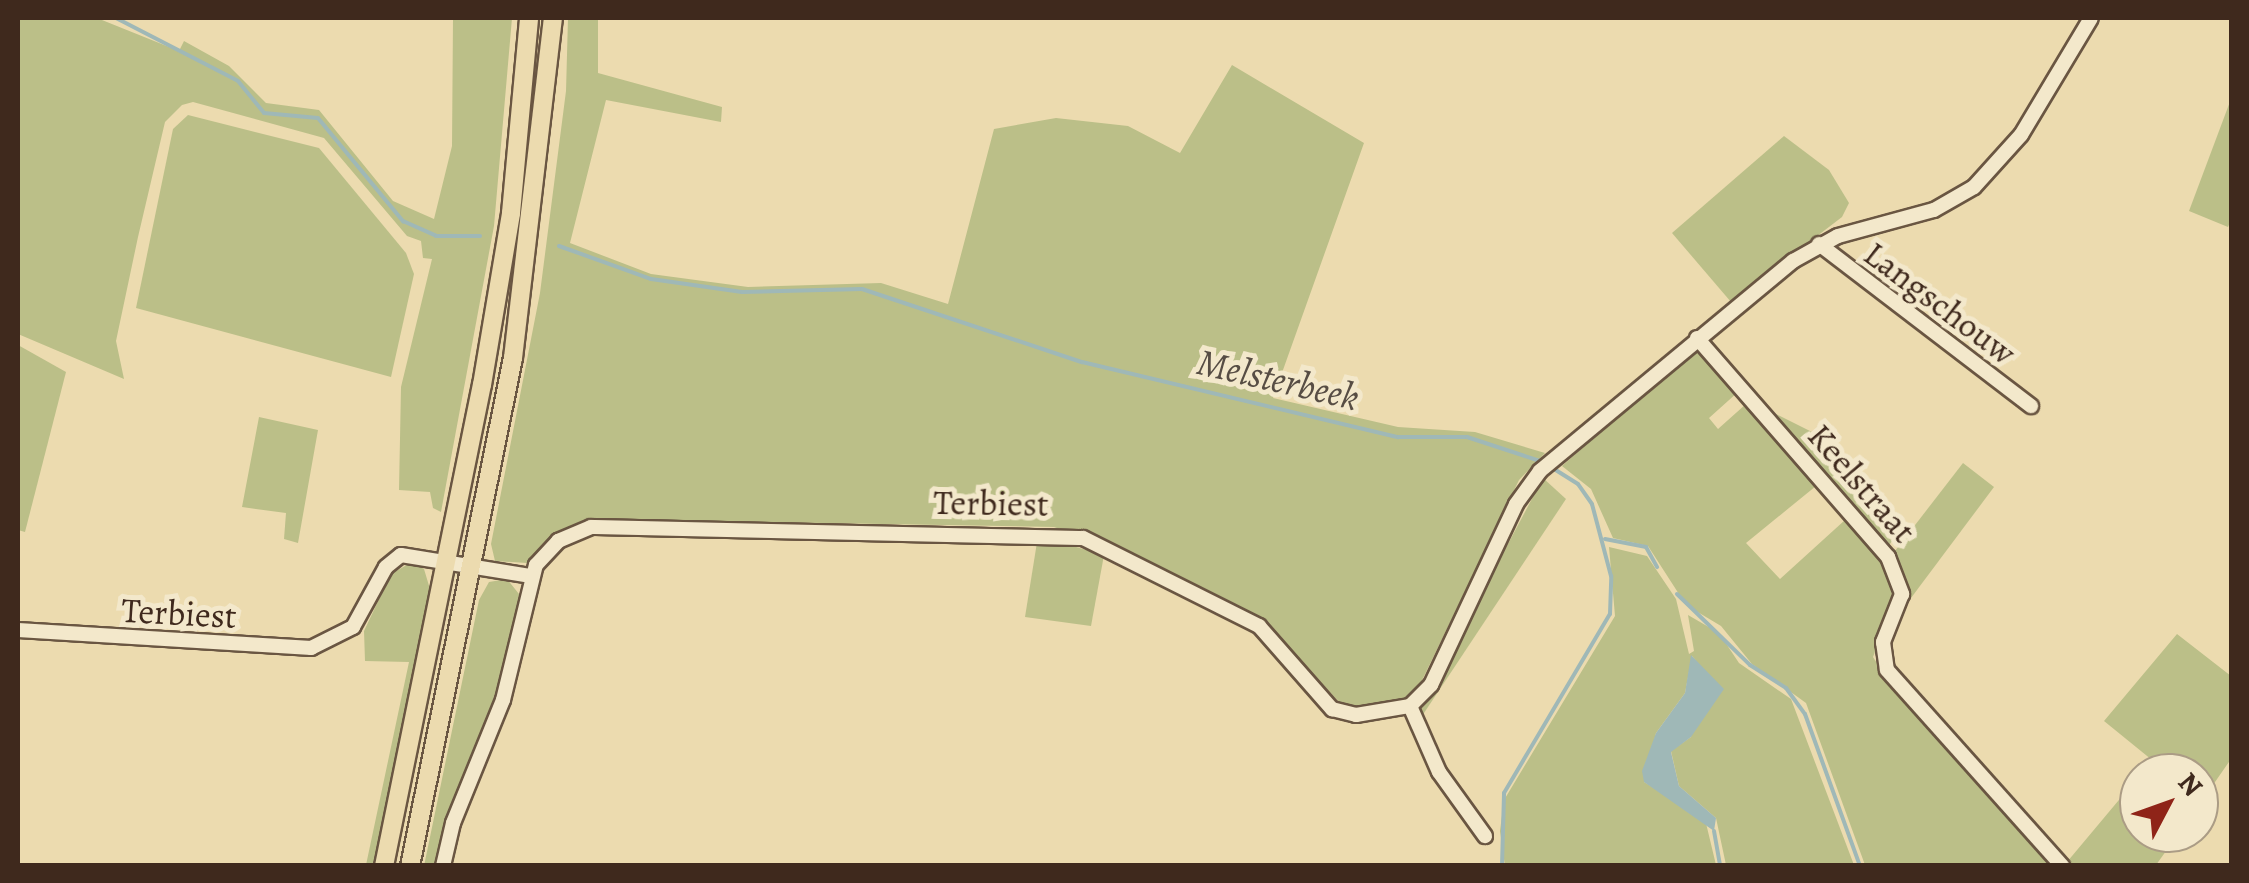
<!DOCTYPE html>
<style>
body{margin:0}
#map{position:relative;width:2249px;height:883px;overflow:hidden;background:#ecdbaf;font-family:Alegreya,serif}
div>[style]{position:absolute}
.green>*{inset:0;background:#bbbf88}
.water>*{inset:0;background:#9fb8b7}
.stream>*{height:4px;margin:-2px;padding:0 2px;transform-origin:2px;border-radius:2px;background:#9fb8b7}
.roads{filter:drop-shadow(2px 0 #6a5642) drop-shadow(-2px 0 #6a5642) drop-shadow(0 2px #6a5642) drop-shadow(0 -2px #6a5642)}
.minor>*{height:14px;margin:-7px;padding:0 7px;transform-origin:7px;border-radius:7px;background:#f3e8cb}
.major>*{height:18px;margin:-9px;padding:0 9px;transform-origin:9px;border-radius:9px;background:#ecdbaf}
span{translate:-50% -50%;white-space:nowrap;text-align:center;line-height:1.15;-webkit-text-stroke:10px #f3e8cb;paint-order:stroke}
.street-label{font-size:35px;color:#3f291d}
.water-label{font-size:38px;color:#574d44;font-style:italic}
.frame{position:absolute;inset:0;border:20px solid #3f291d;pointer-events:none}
.north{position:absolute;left:2119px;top:753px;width:100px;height:100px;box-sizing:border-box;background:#f3e8cb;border:2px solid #ab9c85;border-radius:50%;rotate:49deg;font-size:28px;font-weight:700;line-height:40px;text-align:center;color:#3f291d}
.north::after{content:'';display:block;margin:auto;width:35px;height:45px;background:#8f2418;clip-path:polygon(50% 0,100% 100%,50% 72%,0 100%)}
</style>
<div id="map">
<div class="green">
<i style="clip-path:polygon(18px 18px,97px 18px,179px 51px,184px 41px,229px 66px,266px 103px,319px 110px,393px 201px,434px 219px,452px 146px,453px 18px,512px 18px,494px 226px,441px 512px,433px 508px,430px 492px,399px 490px,401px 387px,432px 259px,423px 258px,421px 241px,407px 236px,324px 138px,193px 102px,182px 105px,165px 122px,138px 237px,116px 341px,124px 379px,18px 334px)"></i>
<i style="clip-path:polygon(568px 18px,598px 18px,598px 73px,722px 107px,721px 122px,606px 100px,570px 243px,651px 274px,748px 287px,881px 283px,948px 304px,994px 129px,1056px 118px,1128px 126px,1180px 153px,1232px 65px,1364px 143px,1273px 398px,1398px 427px,1475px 432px,1545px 453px,1519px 480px,1412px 701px,1355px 711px,1343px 706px,1261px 619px,1116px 548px,1054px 527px,596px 519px,561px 533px,527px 563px,495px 561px,491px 544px,540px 293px,566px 91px)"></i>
<i style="clip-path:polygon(2231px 99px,2232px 218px,2228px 227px,2189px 211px)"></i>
<i style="clip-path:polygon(188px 115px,319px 148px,406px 253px,414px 274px,391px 377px,136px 308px,173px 129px)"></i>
<i style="clip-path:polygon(1784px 136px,1829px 170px,1849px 203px,1842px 217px,1731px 302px,1672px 233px)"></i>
<i style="clip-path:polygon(18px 345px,66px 372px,25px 532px,18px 530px)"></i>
<i style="clip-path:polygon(1697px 347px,1738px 392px,1709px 418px,1718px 429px,1746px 404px,1816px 486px,1746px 543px,1780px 579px,1845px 520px,1887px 567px,1896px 597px,1873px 657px,1898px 696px,2053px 865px,1865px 865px,1806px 703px,1752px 664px,1721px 626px,1686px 605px,1648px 546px,1613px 538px,1591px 489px,1562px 466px)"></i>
<i style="clip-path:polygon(1776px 414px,1816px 434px,1903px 526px,1887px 548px)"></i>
<i style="clip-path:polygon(259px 417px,318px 430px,298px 543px,284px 539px,286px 513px,242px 507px)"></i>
<i style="clip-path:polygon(1963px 463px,1994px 487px,1908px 602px,1895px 551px)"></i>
<i style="clip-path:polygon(1543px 478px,1566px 499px,1422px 716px,1420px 710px)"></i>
<i style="clip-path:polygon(1038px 536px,1104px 555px,1091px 626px,1025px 617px)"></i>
<i style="clip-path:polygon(1609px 547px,1647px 556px,1676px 599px,1689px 654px,1694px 651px,1688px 615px,1719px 633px,1739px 663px,1791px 699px,1854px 865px,1726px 865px,1716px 818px,1679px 786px,1671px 751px,1691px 737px,1703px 669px,1692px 656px,1685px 693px,1656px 733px,1644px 782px,1705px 819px,1716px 865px,1505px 866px,1500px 831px,1504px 800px,1615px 616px)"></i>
<i style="clip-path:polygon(412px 562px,424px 569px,430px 589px,374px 866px,366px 865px,409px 662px,365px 661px,364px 631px,391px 574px)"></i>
<i style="clip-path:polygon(507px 579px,523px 599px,494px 713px,457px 793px,438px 865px,424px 866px,479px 600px,489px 582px)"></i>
<i style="clip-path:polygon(2177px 634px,2231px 676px,2231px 759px,2199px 805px,2199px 773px,2142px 773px,2152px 760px,2104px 721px)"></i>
<i style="clip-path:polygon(2139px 776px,2139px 833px,2179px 833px,2156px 865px,2071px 865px,2067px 862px)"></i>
</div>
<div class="water">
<i style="clip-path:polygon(1691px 655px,1724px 689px,1691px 737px,1671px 752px,1679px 786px,1716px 818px,1714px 831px,1644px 782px,1642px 771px,1656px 733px,1685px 693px)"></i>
</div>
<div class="stream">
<i style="left:116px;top:18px;width:137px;rotate:27.3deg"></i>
<i style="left:238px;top:81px;width:41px;rotate:50.9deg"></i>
<i style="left:264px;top:113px;width:54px;rotate:5.3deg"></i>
<i style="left:318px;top:118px;width:134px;rotate:50.5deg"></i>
<i style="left:403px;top:221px;width:36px;rotate:24deg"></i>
<i style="left:436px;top:236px;width:44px"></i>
<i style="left:559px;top:246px;width:98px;rotate:19.7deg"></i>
<i style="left:651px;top:279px;width:92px;rotate:8.1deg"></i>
<i style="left:742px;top:292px;width:120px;rotate:-1.4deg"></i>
<i style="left:862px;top:289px;width:232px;rotate:18.4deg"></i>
<i style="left:1082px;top:362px;width:325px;rotate:13.4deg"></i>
<i style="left:1398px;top:437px;width:69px"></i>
<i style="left:1467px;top:437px;width:80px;rotate:18.2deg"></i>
<i style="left:1605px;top:539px;width:42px;rotate:11deg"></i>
<i style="left:1646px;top:547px;width:23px;rotate:61deg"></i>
<i style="left:1677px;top:594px;width:102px;rotate:44.2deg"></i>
<i style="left:1750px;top:665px;width:43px;rotate:32.6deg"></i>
<i style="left:1786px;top:688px;width:32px;rotate:54deg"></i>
<i style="left:1805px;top:714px;width:162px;rotate:70.1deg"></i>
<i style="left:1714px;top:831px;width:36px;rotate:80deg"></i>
<i style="left:1502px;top:866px;width:73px;rotate:-88.4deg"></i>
<i style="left:1504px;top:793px;width:208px;rotate:-59.4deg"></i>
<i style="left:1610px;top:614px;width:38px;rotate:-88deg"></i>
<i style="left:1611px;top:576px;width:74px;rotate:-104.8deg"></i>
<i style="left:1592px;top:504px;width:24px;rotate:-125deg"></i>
<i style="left:1578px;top:484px;width:32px;rotate:-148deg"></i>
</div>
<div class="roads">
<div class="minor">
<i style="left:1819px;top:244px;width:267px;rotate:37.4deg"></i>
<i style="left:1697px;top:338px;width:291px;rotate:48.9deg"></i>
<i style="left:1888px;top:557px;width:40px;rotate:69deg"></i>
<i style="left:1902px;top:594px;width:52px;rotate:111.6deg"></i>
<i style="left:1883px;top:642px;width:28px;rotate:82deg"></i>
<i style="left:1887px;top:670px;width:263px;rotate:48.2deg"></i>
<i style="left:18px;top:630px;width:294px;rotate:3.5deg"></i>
<i style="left:311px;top:648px;width:47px;rotate:-26.6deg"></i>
<i style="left:353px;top:627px;width:68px;rotate:-61.2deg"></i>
<i style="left:386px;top:567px;width:19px;rotate:-39deg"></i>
<i style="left:401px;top:555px;width:132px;rotate:9.2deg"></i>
<i style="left:1410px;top:706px;width:72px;rotate:66.3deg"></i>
<i style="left:1439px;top:772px;width:79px;rotate:54.3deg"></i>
<i style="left:443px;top:866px;width:44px;rotate:-76.9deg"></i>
<i style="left:453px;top:823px;width:133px;rotate:-67.9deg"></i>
<i style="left:503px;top:700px;width:139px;rotate:-76.3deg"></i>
<i style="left:536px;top:565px;width:33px;rotate:-47deg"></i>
<i style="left:558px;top:541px;width:36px;rotate:-23deg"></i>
<i style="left:591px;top:527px;width:492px;rotate:1.3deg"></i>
<i style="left:1083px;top:538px;width:197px;rotate:26.6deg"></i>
<i style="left:1259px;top:626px;width:111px;rotate:48.7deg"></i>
<i style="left:1332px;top:709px;width:25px;rotate:14deg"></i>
<i style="left:1356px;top:715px;width:55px;rotate:-9.5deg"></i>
<i style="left:1410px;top:706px;width:30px;rotate:-45deg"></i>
<i style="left:1431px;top:685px;width:200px;rotate:-64.8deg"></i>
<i style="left:1516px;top:504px;width:41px;rotate:-54deg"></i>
<i style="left:1540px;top:471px;width:329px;rotate:-39.7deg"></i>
<i style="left:1793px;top:261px;width:51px;rotate:-29.1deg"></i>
<i style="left:1838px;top:236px;width:99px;rotate:-15.2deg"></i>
<i style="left:1934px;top:210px;width:46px;rotate:-29.9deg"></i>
<i style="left:1974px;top:187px;width:70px;rotate:-47.9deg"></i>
<i style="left:2021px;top:135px;width:136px;rotate:-59.1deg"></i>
</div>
<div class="major">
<i style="left:384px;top:866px;width:491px;rotate:-78.5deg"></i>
<i style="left:482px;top:385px;width:174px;rotate:-80.4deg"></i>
<i style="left:511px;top:213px;width:196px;rotate:-84.7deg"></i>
<i style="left:410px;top:866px;width:518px;rotate:-78.54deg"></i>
<i style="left:513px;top:358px;width:342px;rotate:-83.3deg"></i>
</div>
</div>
<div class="street-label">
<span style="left:1940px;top:303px;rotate:37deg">Langschouw</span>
<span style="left:1862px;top:483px;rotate:49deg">Keelstraat</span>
<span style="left:991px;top:503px;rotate:1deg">Terbiest</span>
<span style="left:179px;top:613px;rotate:3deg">Terbiest</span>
</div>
<div class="water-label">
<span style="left:1278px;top:380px;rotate:13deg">Melsterbeek</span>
</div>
<div class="frame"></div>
<div class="north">N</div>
</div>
